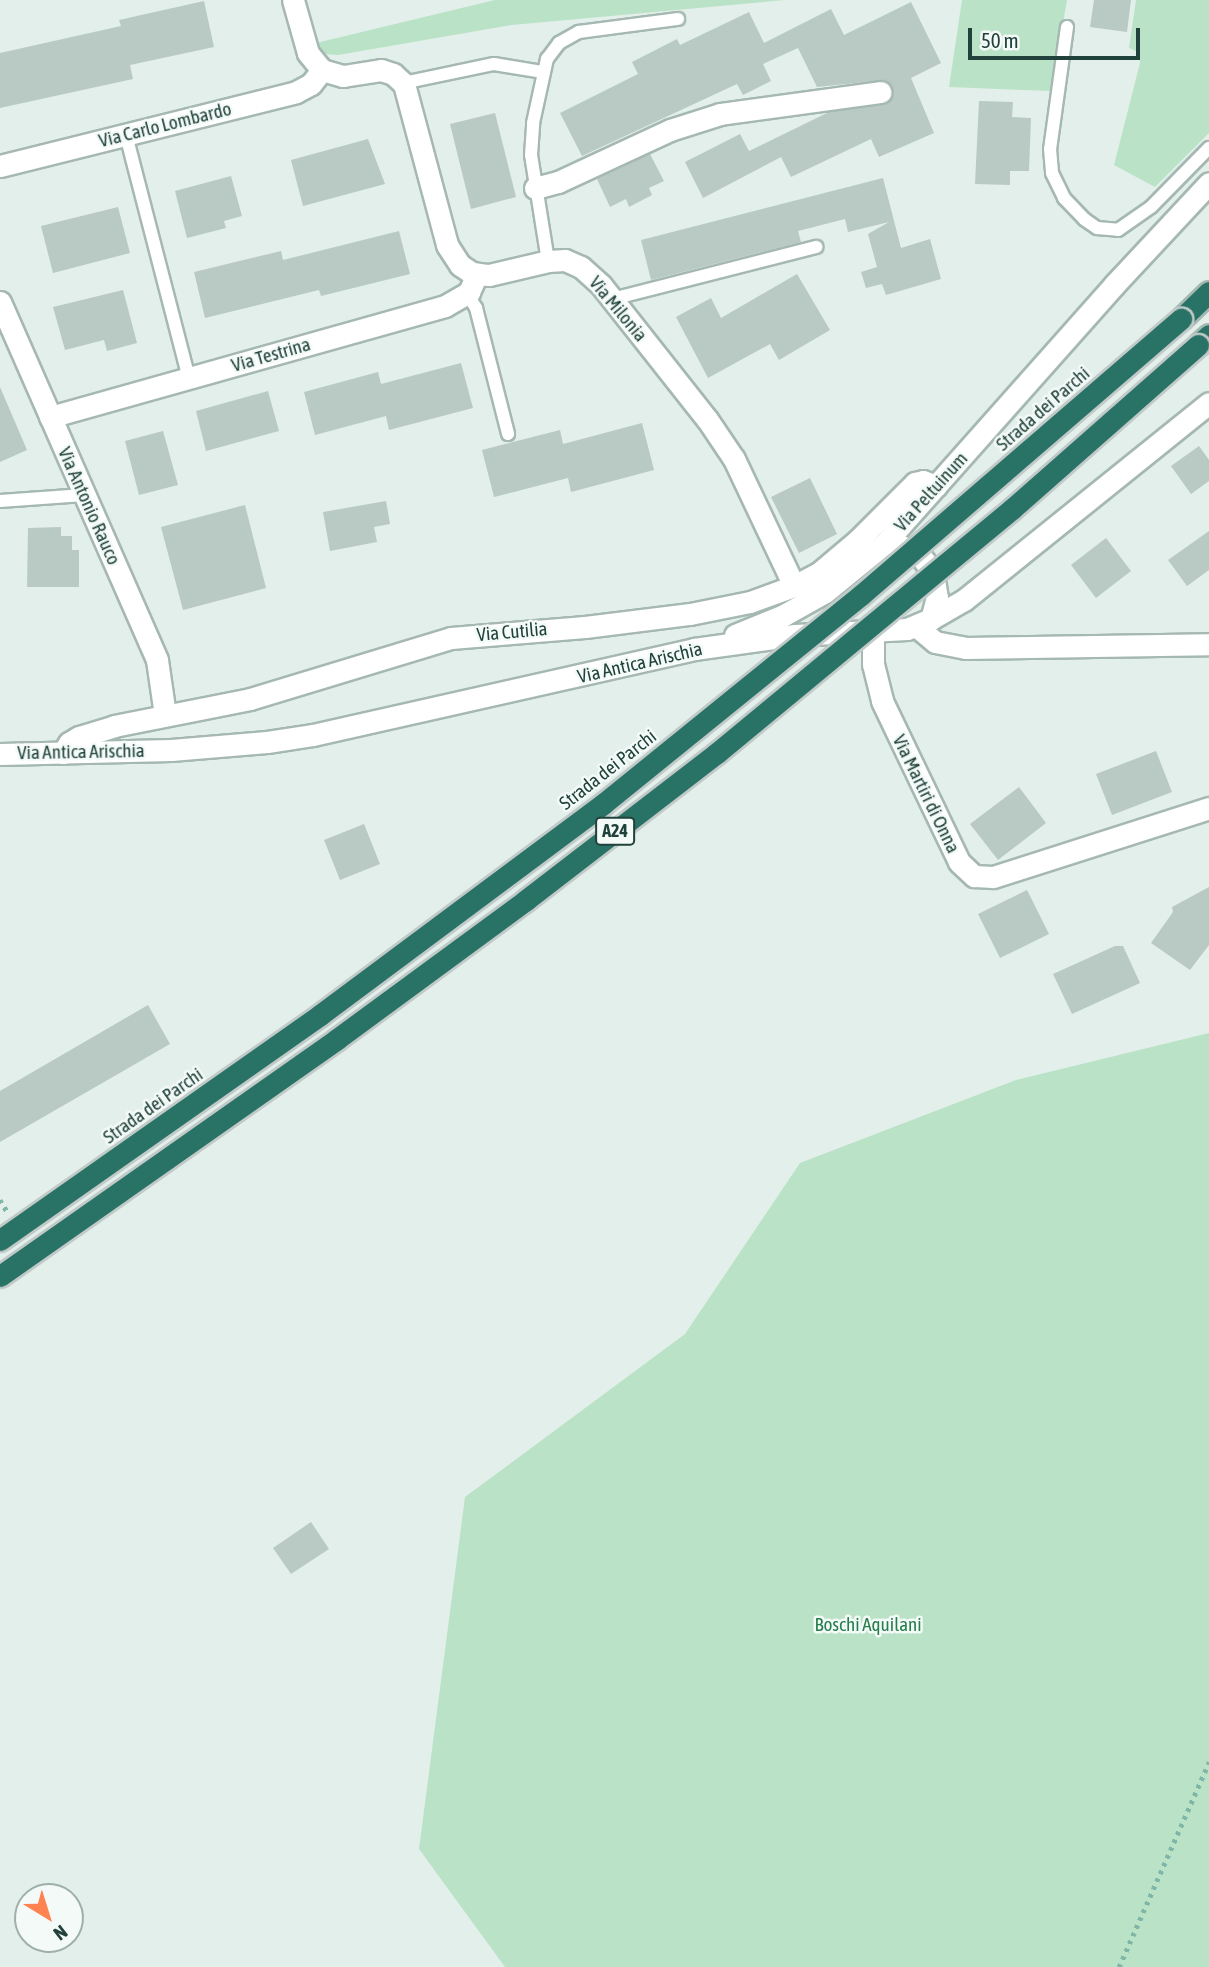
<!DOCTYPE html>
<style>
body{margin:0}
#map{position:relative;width:1209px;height:1967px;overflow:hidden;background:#e3efea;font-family:"Asap Condensed",sans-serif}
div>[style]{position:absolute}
.green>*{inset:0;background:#bae2c6}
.building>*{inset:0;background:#b8cac3}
.path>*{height:4.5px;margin-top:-2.25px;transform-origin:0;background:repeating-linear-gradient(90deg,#80b6a7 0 3.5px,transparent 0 8.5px)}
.roads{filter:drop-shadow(2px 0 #a5b8b2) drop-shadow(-2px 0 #a5b8b2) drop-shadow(0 2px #a5b8b2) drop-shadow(0 -2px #a5b8b2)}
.service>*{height:12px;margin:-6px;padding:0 6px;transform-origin:6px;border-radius:6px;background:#fff}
.minor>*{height:21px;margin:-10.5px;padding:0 10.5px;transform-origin:10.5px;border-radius:10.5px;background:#fff}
.secondary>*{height:21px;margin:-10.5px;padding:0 10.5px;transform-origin:10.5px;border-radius:10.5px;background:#fff}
.motorway>*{height:21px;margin:-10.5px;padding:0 10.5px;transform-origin:10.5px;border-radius:10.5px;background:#287266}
.bridges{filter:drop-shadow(2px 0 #c1cac8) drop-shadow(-2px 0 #c1cac8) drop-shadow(0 2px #c1cac8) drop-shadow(0 -2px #c1cac8)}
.motorway-bridge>*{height:21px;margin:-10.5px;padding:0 10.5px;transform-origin:10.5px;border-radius:10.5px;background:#287266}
span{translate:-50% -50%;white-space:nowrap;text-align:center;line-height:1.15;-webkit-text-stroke:5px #f4faf8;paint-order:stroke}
.shield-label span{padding:2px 5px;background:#f4faf8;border:2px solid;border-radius:5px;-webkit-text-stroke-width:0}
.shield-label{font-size:18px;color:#20423a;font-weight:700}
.street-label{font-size:19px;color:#20423a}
.park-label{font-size:19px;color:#257e4b}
.north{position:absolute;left:14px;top:1883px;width:70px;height:70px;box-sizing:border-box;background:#f4faf8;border:2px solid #9fb0ac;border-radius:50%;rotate:142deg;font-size:19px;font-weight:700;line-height:28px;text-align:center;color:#20423a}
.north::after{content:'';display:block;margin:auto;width:24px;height:32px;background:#ff8251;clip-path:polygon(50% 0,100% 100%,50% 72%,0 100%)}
.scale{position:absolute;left:968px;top:28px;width:172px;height:32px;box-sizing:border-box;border:4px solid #20423a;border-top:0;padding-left:9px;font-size:21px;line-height:24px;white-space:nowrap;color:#20423a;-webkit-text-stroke:5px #f4faf8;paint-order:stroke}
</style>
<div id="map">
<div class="green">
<i style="clip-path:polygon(495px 0,785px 0,512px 25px,338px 55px,324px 54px,316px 43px)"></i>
<i style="clip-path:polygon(962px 0,1067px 0,1051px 91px,949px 87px)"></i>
<i style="clip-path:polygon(1136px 0,1209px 0,1209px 133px,1155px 187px,1114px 165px,1140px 63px,1138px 52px,1129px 48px)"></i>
<i style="clip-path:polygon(1209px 1033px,1209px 1967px,505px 1967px,419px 1849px,465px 1497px,685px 1334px,800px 1163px,1016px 1080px)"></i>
</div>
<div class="building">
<i style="clip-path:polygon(1094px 0,1131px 0,1127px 32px,1090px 27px)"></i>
<i style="clip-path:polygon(204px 1px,214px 47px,130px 65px,133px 79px,0 108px,0 53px,121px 26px,119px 20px)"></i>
<i style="clip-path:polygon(911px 2px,941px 63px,911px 78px,934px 133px,879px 157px,871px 139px,791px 177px,781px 157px,703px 198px,685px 162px,740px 134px,749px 151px,829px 112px,882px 105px,892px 98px,891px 85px,884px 80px,817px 87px,798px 48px,763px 64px,771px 81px,743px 95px,737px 84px,582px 156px,560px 113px,638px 74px,632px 62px,677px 39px,680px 45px,749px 12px,764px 43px,831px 9px,844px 35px)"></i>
<i style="clip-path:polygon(979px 101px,1013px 102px,1012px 117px,1031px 118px,1029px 171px,1010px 171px,1010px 185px,975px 184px)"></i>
<i style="clip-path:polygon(495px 113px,516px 197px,471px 209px,450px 124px)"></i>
<i style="clip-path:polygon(368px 139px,385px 184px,303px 206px,291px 160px)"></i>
<i style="clip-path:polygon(650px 154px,664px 181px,649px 188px,652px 195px,629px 207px,626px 199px,610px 207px,597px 179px)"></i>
<i style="clip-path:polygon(231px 176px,242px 216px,224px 221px,226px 228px,187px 238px,175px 191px)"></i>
<i style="clip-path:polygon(883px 178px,901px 248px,930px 239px,941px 279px,886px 295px,882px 284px,866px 288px,861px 272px,877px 267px,868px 234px,889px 222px,848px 232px,845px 219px,798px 231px,801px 242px,651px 280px,641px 240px)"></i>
<i style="clip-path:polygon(118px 207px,130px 253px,53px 273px,41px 226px)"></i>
<i style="clip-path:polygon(399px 231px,410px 274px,321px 296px,319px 290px,205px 318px,194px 272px,281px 251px,283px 260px)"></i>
<i style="clip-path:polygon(797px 274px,830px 330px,779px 360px,770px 344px,708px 378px,676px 317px,711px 298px,721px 318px)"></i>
<i style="clip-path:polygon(123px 290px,137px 343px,107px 351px,104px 340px,65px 350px,53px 307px)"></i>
<i style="clip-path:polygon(461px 363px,473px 408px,389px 430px,386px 416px,315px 435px,304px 392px,378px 372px,381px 384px)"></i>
<i style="clip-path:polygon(0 387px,27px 450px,0 462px)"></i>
<i style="clip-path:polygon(268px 391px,279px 431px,206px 451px,196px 411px)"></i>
<i style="clip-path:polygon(642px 423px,654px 470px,571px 492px,568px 478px,494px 497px,482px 450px,560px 430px,563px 444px)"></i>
<i style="clip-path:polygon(163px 431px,178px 485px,139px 495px,125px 441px)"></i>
<i style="clip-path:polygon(1199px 446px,1209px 460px,1209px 481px,1191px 494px,1171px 466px)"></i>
<i style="clip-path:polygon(810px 478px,837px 534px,799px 553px,771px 497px)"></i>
<i style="clip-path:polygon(386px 501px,390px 524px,374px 527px,377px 542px,330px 551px,323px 512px)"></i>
<i style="clip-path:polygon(245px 505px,266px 588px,183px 610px,161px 527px)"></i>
<i style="clip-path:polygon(61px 527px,61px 536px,72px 536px,72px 550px,79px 550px,79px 587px,27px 587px,28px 528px)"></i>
<i style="clip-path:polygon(1209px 531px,1209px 570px,1187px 586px,1168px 560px)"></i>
<i style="clip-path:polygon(1106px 538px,1131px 571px,1096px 598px,1071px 565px)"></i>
<i style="clip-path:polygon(1156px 751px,1172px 792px,1112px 815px,1096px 774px)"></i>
<i style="clip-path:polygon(1019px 787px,1046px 823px,998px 860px,970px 824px)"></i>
<i style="clip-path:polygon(364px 824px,380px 864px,340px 880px,324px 840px)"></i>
<i style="clip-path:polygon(1209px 887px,1209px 945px,1190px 970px,1151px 943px,1173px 912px,1172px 907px)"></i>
<i style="clip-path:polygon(1027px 890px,1049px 934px,1000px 958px,978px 914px)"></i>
<i style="clip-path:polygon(1115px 946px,1123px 946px,1140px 983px,1072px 1014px,1053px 974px)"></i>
<i style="clip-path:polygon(148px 1005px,170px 1044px,0 1142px,0 1091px)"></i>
<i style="clip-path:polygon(311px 1522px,329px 1549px,291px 1574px,273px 1548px)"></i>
</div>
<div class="path">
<i style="left:0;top:1200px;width:13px;rotate:58deg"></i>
<i style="left:1119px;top:1967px;width:224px;rotate:-66.3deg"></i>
</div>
<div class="roads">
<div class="service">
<i style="left:1067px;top:27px;width:123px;rotate:97.9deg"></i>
<i style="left:1050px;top:149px;width:24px;rotate:85deg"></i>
<i style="left:1052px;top:173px;width:28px;rotate:64deg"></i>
<i style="left:1064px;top:198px;width:29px;rotate:46deg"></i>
<i style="left:1084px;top:219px;width:16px;rotate:35deg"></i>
<i style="left:1097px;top:228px;width:21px;rotate:5deg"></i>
<i style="left:1118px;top:230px;width:40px;rotate:-34.9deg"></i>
<i style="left:1151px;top:207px;width:83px;rotate:-45.5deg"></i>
<i style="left:403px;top:83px;width:93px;rotate:-11.8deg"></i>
<i style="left:494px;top:64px;width:50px;rotate:9.3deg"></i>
<i style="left:126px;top:135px;width:251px;rotate:75.5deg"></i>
<i style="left:548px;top:261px;width:107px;rotate:-99.1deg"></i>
<i style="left:531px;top:155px;width:32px;rotate:-86deg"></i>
<i style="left:533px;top:123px;width:66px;rotate:-77.7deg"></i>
<i style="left:547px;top:59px;width:20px;rotate:-53deg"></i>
<i style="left:559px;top:43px;width:23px;rotate:-29deg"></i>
<i style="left:579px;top:32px;width:100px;rotate:-7.5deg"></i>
<i style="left:467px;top:294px;width:17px;rotate:57deg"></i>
<i style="left:476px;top:308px;width:130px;rotate:75.7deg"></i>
<i style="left:612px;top:299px;width:211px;rotate:-14.3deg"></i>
<i style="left:0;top:501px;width:84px;rotate:-4.1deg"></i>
</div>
<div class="minor">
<i style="left:293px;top:0;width:55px;rotate:74.2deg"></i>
<i style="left:308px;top:53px;width:22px;rotate:51deg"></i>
<i style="left:322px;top:70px;width:22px;rotate:16deg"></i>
<i style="left:343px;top:76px;width:38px;rotate:-9deg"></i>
<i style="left:381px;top:70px;width:13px;rotate:18deg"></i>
<i style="left:393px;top:74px;width:15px;rotate:42deg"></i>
<i style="left:404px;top:84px;width:167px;rotate:75deg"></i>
<i style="left:447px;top:245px;width:24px;rotate:57deg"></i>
<i style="left:460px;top:265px;width:14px;rotate:34deg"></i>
<i style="left:472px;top:273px;width:17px;rotate:7deg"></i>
<i style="left:489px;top:275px;width:61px;rotate:-13.3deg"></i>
<i style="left:548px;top:261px;width:17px;rotate:-3deg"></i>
<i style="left:565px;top:260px;width:17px;rotate:24deg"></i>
<i style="left:581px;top:267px;width:27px;rotate:42deg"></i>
<i style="left:601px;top:285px;width:171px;rotate:51.7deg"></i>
<i style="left:707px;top:419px;width:48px;rotate:56deg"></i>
<i style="left:734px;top:459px;width:140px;rotate:64.7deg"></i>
<i style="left:0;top:166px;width:305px;rotate:-14deg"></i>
<i style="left:296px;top:92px;width:17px;rotate:-28deg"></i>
<i style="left:311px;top:84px;width:18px;rotate:-52deg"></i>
<i style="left:535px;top:188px;width:24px;rotate:-15deg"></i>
<i style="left:558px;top:182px;width:123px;rotate:-24.9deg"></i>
<i style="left:670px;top:130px;width:52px;rotate:-17.7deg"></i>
<i style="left:720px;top:114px;width:162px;rotate:-7.8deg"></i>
<i style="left:0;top:302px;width:391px;rotate:66.3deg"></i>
<i style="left:157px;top:660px;width:56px;rotate:81.7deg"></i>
<i style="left:50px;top:417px;width:410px;rotate:-15.7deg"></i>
<i style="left:445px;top:306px;width:28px;rotate:-30deg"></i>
<i style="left:469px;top:292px;width:20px;rotate:-66deg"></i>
<i style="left:916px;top:626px;width:25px;rotate:40deg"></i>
<i style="left:935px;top:642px;width:31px;rotate:11deg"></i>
<i style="left:965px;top:648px;width:244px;rotate:-0.9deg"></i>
<i style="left:873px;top:631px;width:33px;rotate:90deg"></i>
<i style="left:873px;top:664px;width:38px;rotate:76deg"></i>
<i style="left:882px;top:701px;width:178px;rotate:64.4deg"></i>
<i style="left:959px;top:862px;width:21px;rotate:43deg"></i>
<i style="left:974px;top:876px;width:19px;rotate:3deg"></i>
<i style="left:993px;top:877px;width:227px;rotate:-17.7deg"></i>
<i style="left:63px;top:753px;width:12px;rotate:-59deg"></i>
<i style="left:69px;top:743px;width:12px;rotate:-31deg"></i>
<i style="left:79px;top:737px;width:37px;rotate:-17deg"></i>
<i style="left:114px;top:726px;width:139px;rotate:-11.2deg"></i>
<i style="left:250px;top:699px;width:210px;rotate:-16.9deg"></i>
<i style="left:451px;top:638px;width:134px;rotate:-4.7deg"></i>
<i style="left:585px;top:627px;width:106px;rotate:-7.1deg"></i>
<i style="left:690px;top:614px;width:61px;rotate:-11.3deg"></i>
<i style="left:750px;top:602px;width:47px;rotate:-20deg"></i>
<i style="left:794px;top:586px;width:30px;rotate:-28deg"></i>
<i style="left:820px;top:572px;width:50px;rotate:-40.1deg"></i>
<i style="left:858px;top:540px;width:81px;rotate:-45deg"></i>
<i style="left:915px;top:483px;width:8px;rotate:-14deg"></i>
<i style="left:923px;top:481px;width:14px;rotate:21deg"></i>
</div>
<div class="secondary">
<i style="left:897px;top:544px;width:25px;rotate:26deg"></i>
<i style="left:920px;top:555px;width:22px;rotate:54deg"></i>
<i style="left:933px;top:573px;width:24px;rotate:81deg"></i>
<i style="left:937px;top:597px;width:23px;rotate:105deg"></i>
<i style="left:735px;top:635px;width:53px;rotate:-22.2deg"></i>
<i style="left:784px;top:615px;width:47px;rotate:-29.3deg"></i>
<i style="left:825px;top:592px;width:77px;rotate:-39.2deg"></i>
<i style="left:885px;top:543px;width:345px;rotate:-48.4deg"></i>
<i style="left:1114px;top:285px;width:139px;rotate:-47deg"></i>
<i style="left:0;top:754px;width:171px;rotate:-1.3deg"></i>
<i style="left:171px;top:750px;width:96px;rotate:-4.8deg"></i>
<i style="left:267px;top:742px;width:47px;rotate:-8.7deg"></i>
<i style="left:313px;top:735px;width:391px;rotate:-12.7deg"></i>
<i style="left:694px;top:649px;width:102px;rotate:-7.9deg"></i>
<i style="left:795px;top:635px;width:112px;rotate:-3.1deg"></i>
<i style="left:907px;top:629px;width:26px;rotate:-23deg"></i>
<i style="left:931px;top:619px;width:38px;rotate:-30deg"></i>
<i style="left:964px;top:600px;width:314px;rotate:-38.8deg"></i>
</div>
<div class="motorway">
<i style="left:1181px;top:319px;width:39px;rotate:-44deg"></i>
<i style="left:1198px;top:345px;width:15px;rotate:-42deg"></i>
</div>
</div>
<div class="bridges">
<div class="motorway-bridge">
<i style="left:0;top:1240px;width:391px;rotate:-35.1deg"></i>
<i style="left:320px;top:1015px;width:353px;rotate:-36.7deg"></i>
<i style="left:603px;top:804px;width:332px;rotate:-39deg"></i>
<i style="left:861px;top:595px;width:423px;rotate:-40.8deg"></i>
<i style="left:0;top:1276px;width:412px;rotate:-35.1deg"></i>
<i style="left:337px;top:1039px;width:235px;rotate:-36.3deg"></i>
<i style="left:526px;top:900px;width:241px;rotate:-37.6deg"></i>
<i style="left:717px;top:753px;width:383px;rotate:-39.6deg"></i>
<i style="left:1012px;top:509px;width:248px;rotate:-41.4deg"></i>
</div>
</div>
<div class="shield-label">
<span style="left:615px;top:831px">A24</span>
</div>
<div class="street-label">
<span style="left:165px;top:125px;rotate:-14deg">Via Carlo Lombardo</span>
<span style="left:618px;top:309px;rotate:50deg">Via Milonia</span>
<span style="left:271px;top:355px;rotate:-16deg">Via Testrina</span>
<span style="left:1043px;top:409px;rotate:-41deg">Strada dei Parchi</span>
<span style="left:931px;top:492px;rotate:-48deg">Via Peltuinum</span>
<span style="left:89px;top:506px;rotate:66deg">Via Antonio Rauco</span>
<span style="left:512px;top:632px;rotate:-5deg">Via Cutilia</span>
<span style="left:640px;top:663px;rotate:-13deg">Via Antica Arischia</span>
<span style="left:81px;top:752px;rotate:-1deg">Via Antica Arischia</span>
<span style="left:608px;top:770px;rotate:-38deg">Strada dei Parchi</span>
<span style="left:926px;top:794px;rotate:64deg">Via Martiri di Onna</span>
<span style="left:153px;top:1106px;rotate:-35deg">Strada dei Parchi</span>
</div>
<div class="park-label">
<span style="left:868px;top:1625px">Boschi Aquilani</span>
</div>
<div class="north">N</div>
<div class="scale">50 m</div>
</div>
